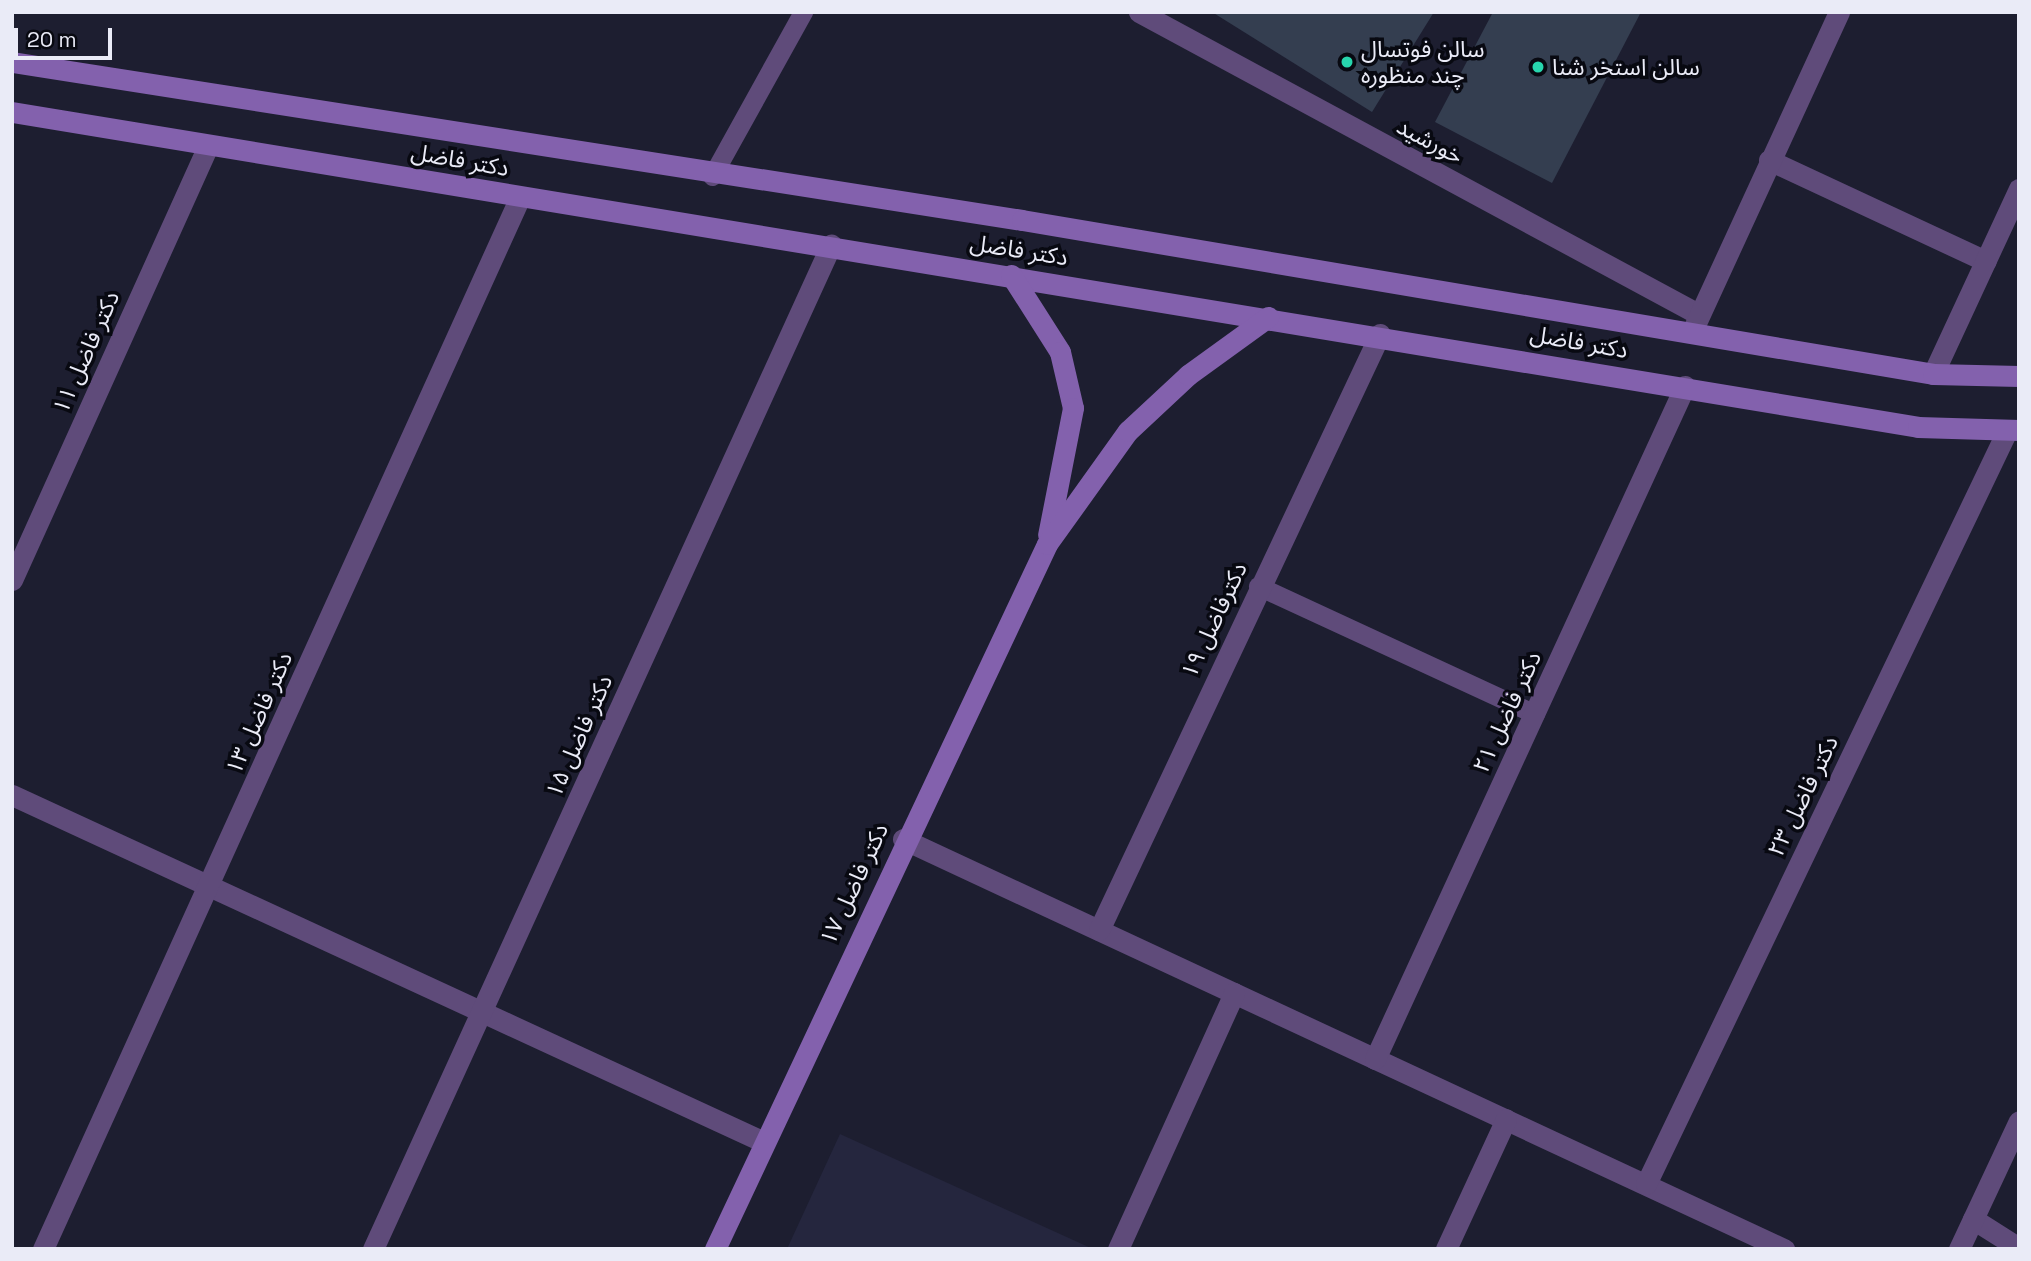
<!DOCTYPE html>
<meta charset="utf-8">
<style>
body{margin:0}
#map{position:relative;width:2031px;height:1261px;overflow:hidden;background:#1d1e30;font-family:"Space Grotesk","Noto Sans Arabic",sans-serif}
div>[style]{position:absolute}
.built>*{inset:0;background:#25263e}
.building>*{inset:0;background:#343e50}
.lane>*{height:19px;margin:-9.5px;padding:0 9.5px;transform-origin:9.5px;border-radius:9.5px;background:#5f4b7a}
.street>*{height:21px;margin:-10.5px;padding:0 10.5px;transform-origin:10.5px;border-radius:10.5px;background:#5f4b7a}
.secondary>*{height:21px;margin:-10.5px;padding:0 10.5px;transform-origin:10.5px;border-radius:10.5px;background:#8361ad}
.dots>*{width:19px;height:19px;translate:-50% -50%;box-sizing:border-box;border:4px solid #080911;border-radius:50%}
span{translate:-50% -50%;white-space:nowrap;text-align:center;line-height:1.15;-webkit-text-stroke:7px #080911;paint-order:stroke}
.poi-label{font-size:23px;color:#eaebf7}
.left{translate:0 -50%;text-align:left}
.street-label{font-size:23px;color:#eaebf7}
.frame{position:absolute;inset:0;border:14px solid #eaebf7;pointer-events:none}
.scale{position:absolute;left:14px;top:28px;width:98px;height:32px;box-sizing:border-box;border:4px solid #eaebf7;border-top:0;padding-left:9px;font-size:21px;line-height:24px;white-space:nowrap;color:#eaebf7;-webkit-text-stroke:5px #080911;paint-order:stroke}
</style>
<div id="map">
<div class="built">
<i style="clip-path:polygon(840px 1134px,1093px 1249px,787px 1249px)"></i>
</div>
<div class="building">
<i style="clip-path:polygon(1212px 12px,1434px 12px,1372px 112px)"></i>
<i style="clip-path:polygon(1493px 12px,1641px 12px,1552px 183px,1435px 122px)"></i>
</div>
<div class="lane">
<i style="left:712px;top:176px;width:188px;rotate:-61deg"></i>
<i style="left:1258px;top:586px;width:305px;rotate:24.8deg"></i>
</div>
<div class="street">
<i style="left:1139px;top:12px;width:635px;rotate:28.38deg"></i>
<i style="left:1769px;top:160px;width:239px;rotate:25deg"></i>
<i style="left:1695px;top:325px;width:345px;rotate:-65.3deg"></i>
<i style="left:1933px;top:374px;width:204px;rotate:-65.1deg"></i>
<i style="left:12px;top:580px;width:477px;rotate:-65.7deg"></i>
<i style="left:12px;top:795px;width:828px;rotate:24.77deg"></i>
<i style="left:903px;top:839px;width:972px;rotate:24.96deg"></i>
<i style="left:1099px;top:930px;width:659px;rotate:-64.76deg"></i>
<i style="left:1375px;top:1059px;width:741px;rotate:-65.27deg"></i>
<i style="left:1646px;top:1184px;width:835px;rotate:-64.39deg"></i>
<i style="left:1973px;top:1219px;width:54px;rotate:32.2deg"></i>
<i style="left:43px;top:1249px;width:1155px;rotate:-65.61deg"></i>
<i style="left:373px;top:1249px;width:1104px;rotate:-65.48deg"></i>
<i style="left:1118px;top:1249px;width:281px;rotate:-65.6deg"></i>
<i style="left:1446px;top:1249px;width:143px;rotate:-65.2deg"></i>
<i style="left:1959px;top:1249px;width:141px;rotate:-64.9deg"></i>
</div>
<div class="secondary">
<i style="left:12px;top:62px;width:1022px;rotate:8.89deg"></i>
<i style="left:1022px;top:220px;width:924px;rotate:9.59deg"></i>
<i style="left:1933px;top:374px;width:86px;rotate:1.3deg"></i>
<i style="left:12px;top:112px;width:1932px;rotate:9.38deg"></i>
<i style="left:1918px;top:427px;width:101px;rotate:1.7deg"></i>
<i style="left:1011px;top:275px;width:91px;rotate:57.5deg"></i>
<i style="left:1060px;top:352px;width:57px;rotate:76.9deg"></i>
<i style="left:1073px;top:408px;width:129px;rotate:101.1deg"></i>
<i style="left:715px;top:1249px;width:779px;rotate:-64.78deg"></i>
<i style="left:1047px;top:544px;width:139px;rotate:-54.4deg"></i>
<i style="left:1128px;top:431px;width:82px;rotate:-43deg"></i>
<i style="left:1188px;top:375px;width:99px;rotate:-35.9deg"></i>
</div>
<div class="dots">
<i style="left:1347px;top:62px;background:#27d5ad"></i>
<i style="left:1538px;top:67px;background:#27d5ad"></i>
</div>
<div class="poi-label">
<span class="left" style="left:1361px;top:62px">سالن فوتسال<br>چند منظوره</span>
<span class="left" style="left:1552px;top:67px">سالن استخر شنا</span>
</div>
<div class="street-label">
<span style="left:1430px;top:141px;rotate:28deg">خورشید</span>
<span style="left:460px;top:160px;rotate:10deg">دکتر فاضل</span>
<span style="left:1019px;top:250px;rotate:9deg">دکتر فاضل</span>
<span style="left:1579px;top:342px;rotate:10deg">دکتر فاضل</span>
<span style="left:86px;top:352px;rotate:-66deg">دکتر فاضل ۱۱</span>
<span style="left:1214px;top:620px;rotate:-65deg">دکترفاضل ۱۹</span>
<span style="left:1507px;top:712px;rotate:-65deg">دکتر فاضل ۲۱</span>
<span style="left:259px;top:713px;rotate:-66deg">دکتر فاضل ۱۳</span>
<span style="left:579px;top:736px;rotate:-66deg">دکتر فاضل ۱۵</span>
<span style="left:1803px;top:796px;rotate:-64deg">دکتر فاضل ۲۳</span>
<span style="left:854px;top:884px;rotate:-65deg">دکتر فاضل ۱۷</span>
</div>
<div class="frame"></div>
<div class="scale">20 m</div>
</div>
